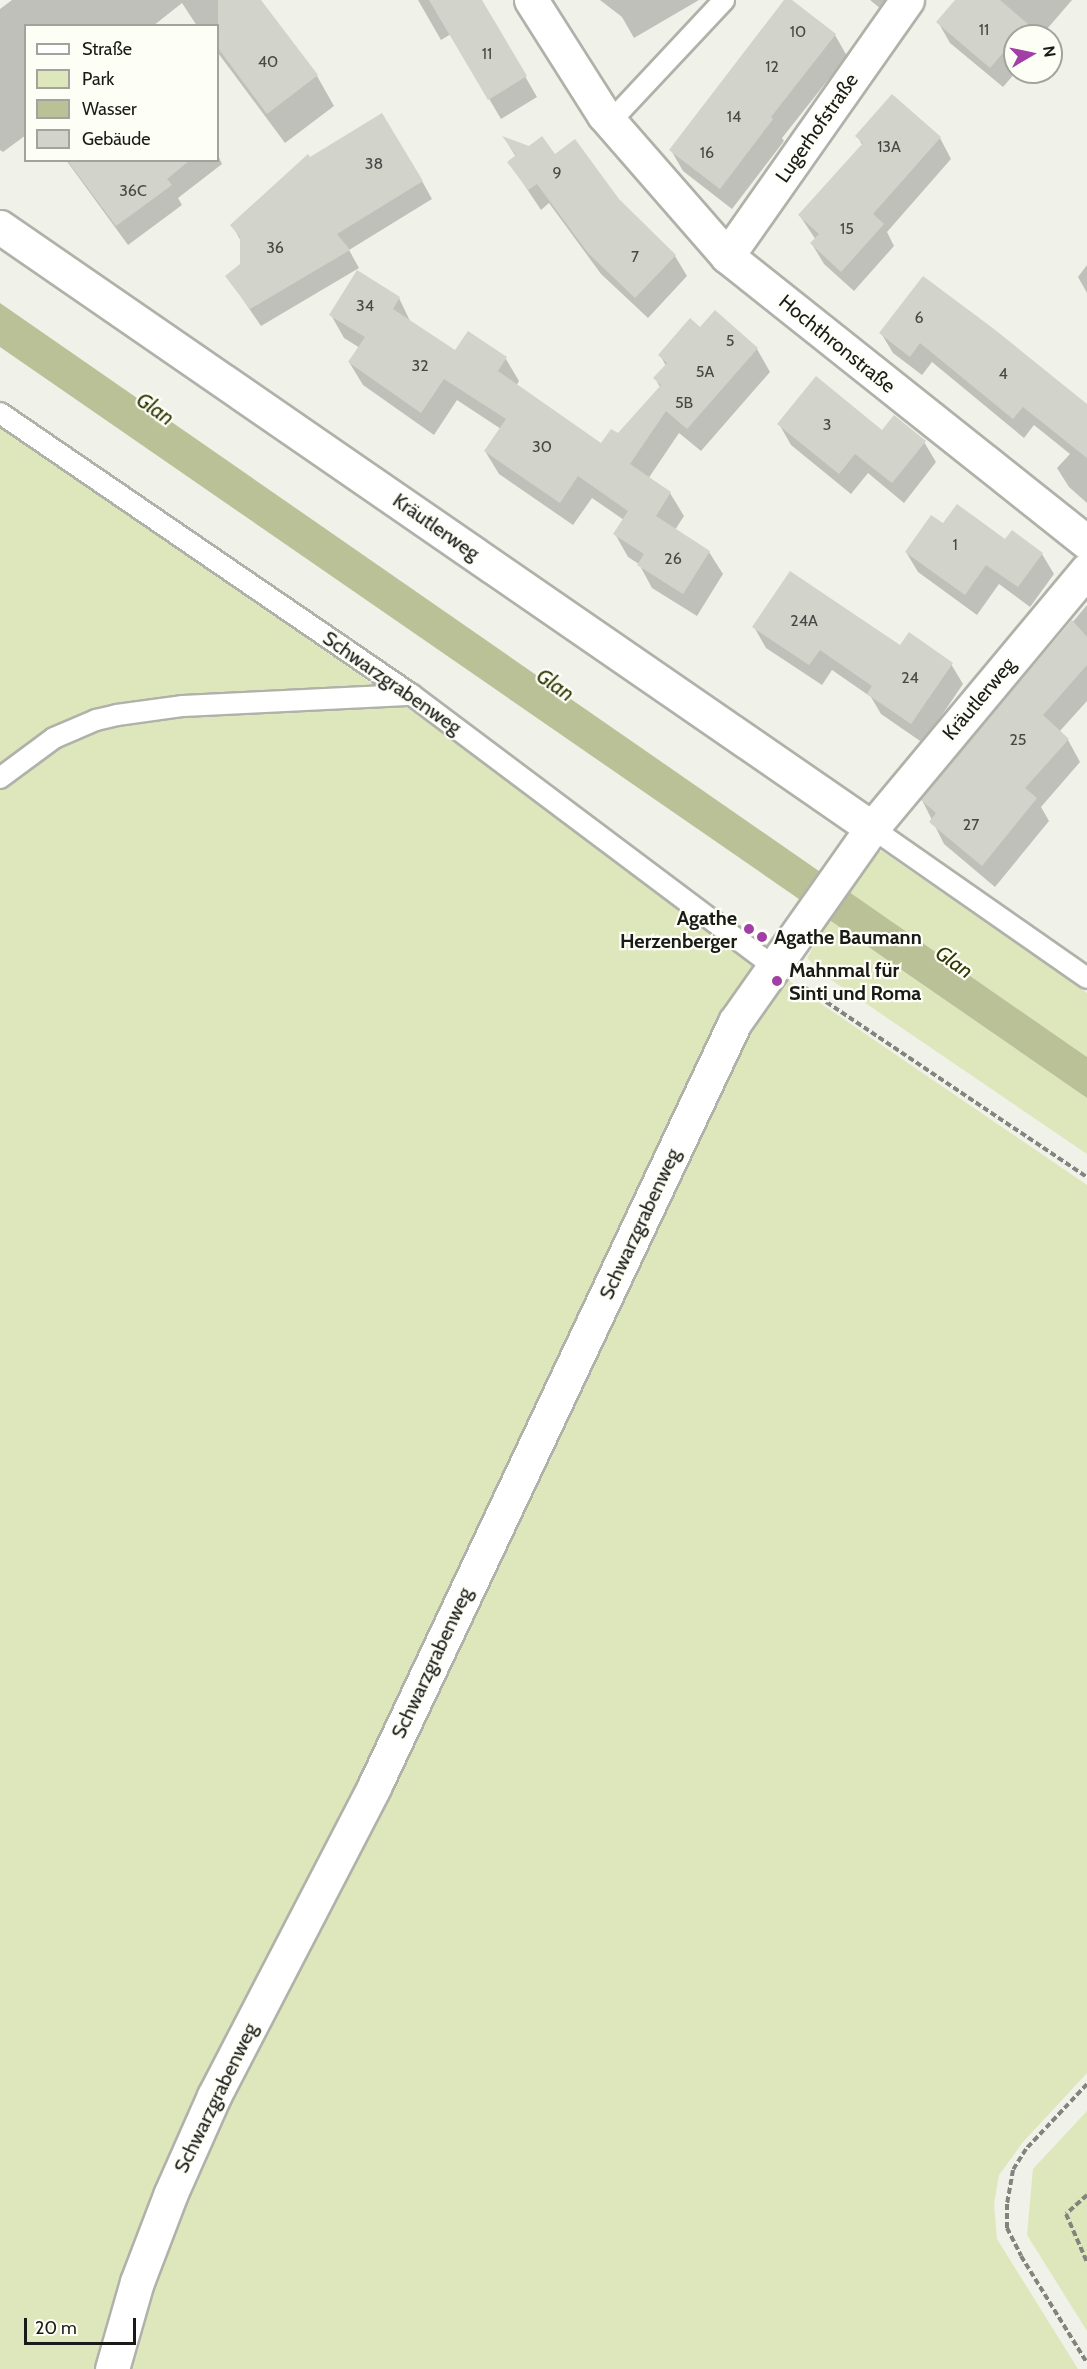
<!DOCTYPE html>
<meta charset="utf-8">
<style>
body{margin:0}
#map{position:relative;width:1087px;height:2369px;overflow:hidden;background:#f0f1e9;font-family:Cabin,sans-serif}
div>[style]{position:absolute}
.green>*{inset:0;background:#dee6bb}
.water>*{inset:0;background:#bac197}
.shadow>*{inset:0;background:#0003}
.building>*{inset:0;background:#d2d4cc}
.path>*{height:4px;margin-top:-2px;transform-origin:0;background:repeating-linear-gradient(90deg,#84847f 0 6px,transparent 0 9px)}
.roads{filter:drop-shadow(2px 0 #b0b2aa) drop-shadow(-2px 0 #b0b2aa) drop-shadow(0 2px #b0b2aa) drop-shadow(0 -2px #b0b2aa)}
.lane>*{height:20px;margin:-10px;padding:0 10px;transform-origin:10px;border-radius:10px;background:#fff}
.street>*{height:33px;margin:-16.5px;padding:0 16.5px;transform-origin:16.5px;border-radius:16.5px;background:#fff}
.dots>*{width:16px;height:16px;translate:-50% -50%;box-sizing:border-box;border:3px solid #fdfff6;border-radius:50%}
span{translate:-50% -50%;white-space:nowrap;text-align:center;line-height:1.15;-webkit-text-stroke:4.5px #fdfff6;paint-order:stroke}
.number-label{font-size:16px;color:#484845}
.number-label span{-webkit-text-stroke-width:0}
.street-label{font-size:20px;color:#1a1a18}
.poi-label{font-size:20px;color:#1a1a18;font-weight:700}
.right{translate:-100% -50%;text-align:right}
.left{translate:0 -50%;text-align:left}
.water-label{font-size:21px;color:#333805;font-style:italic}
.legend{position:absolute;left:24px;top:24px;width:195px;height:138px;box-sizing:border-box;background:#fdfff6;border:2px solid #a2a39d;margin:0;padding:8px 10px;list-style:none;font-size:18px;color:#1a1a18}
.legend li{display:flex;align-items:center;gap:12px;height:30px}
.legend b{width:30px;border:2px solid #a2a39d}
.north{position:absolute;left:1003px;top:24px;width:60px;height:60px;box-sizing:border-box;background:#fdfff6;border:2px solid #a2a39d;border-radius:50%;rotate:81deg;font-size:16px;font-weight:700;line-height:24px;text-align:center;color:#1a1a18}
.north::after{content:'';display:block;margin:auto;width:21px;height:27px;background:#a23fa6;clip-path:polygon(50% 0,100% 100%,50% 72%,0 100%)}
.scale{position:absolute;left:24px;top:2318px;width:112px;height:27px;box-sizing:border-box;border:3px solid #1a1a18;border-top:0;padding-left:8px;font-size:18px;line-height:21px;white-space:nowrap;color:#1a1a18;-webkit-text-stroke:4px #fdfff6;paint-order:stroke}
</style>
<div id="map">
<div class="green">
<i style="clip-path:polygon(0 427px,536px 797px,817px 1001px,1087px 1185px,1087px 2073px,1023px 2142px,999px 2175px,994px 2204px,997px 2239px,1078px 2369px,0 2369px)"></i>
<i style="clip-path:polygon(882px 851px,1087px 993px,1087px 1057px,847px 891px,871px 855px)"></i>
<i style="clip-path:polygon(829px 920px,1087px 1098px,1087px 1154px,827px 977px,807px 958px)"></i>
<i style="clip-path:polygon(1087px 2111px,1087px 2331px,1027px 2235px,1033px 2169px)"></i>
</div>
<div class="water">
<i style="clip-path:polygon(0 303px,1087px 1057px,1087px 1098px,0 347px)"></i>
</div>
<div class="shadow">
<i style="clip-path:polygon(12px 0,259px 0,317px 76px,334px 106px,285px 143px,218px 53px,218px 26px,197px 26px,182px 3px,153px 26px,26px 26px,26px 135px,3px 152px,0 150px,0 9px)"></i>
<i style="clip-path:polygon(418px 0,468px 0,489px 14px,537px 97px,501px 119px,451px 34px,441px 40px)"></i>
<i style="clip-path:polygon(600px 0,699px 0,634px 38px,622px 17px)"></i>
<i style="clip-path:polygon(786px 0,835px 35px,847px 56px,782px 138px,784px 141px,732px 209px,683px 171px,671px 150px)"></i>
<i style="clip-path:polygon(870px 0,907px 0,892px 18px)"></i>
<i style="clip-path:polygon(957px 0,1072px 0,1041px 36px,1015px 36px,1016px 72px,1003px 87px,950px 43px,938px 22px)"></i>
<i style="clip-path:polygon(857px 136px,940px 138px,951px 159px,887px 232px,894px 246px,854px 291px,824px 264px,812px 244px,816px 240px,800px 216px,863px 146px)"></i>
<i style="clip-path:polygon(505px 139px,555px 156px,618px 200px,675px 256px,687px 276px,648px 318px,601px 274px,549px 203px,541px 210px,509px 162px,516px 157px)"></i>
<i style="clip-path:polygon(218px 155px,222px 164px,178px 198px,182px 205px,128px 245px,66px 160px,218px 160px)"></i>
<i style="clip-path:polygon(310px 159px,422px 181px,432px 199px,349px 250px,359px 268px,261px 326px,227px 276px,242px 264px,242px 243px,232px 225px)"></i>
<i style="clip-path:polygon(1087px 265px,1087px 293px,1078px 277px)"></i>
<i style="clip-path:polygon(923px 278px,1087px 406px,1087px 503px,1069px 487px,1057px 468px,1070px 454px,1034px 425px,1024px 438px,932px 362px,922px 375px,893px 353px,881px 333px)"></i>
<i style="clip-path:polygon(399px 298px,411px 323px,455px 352px,506px 359px,519px 381px,516px 386px,601px 445px,618px 435px,660px 387px,655px 378px,666px 366px,660px 355px,700px 329px,757px 349px,770px 372px,701px 451px,679px 433px,648px 479px,670px 493px,684px 516px,675px 530px,709px 552px,723px 574px,697px 616px,652px 588px,639px 564px,628px 557px,615px 534px,624px 520px,592px 498px,573px 525px,499px 474px,485px 451px,501px 429px,457px 400px,434px 435px,363px 385px,349px 362px,360px 348px,344px 338px,331px 315px)"></i>
<i style="clip-path:polygon(779px 424px,924px 442px,936px 462px,904px 503px,868px 473px,851px 494px,791px 445px)"></i>
<i style="clip-path:polygon(944px 526px,1042px 554px,1054px 574px,1030px 607px,999px 584px,977px 615px,918px 572px,906px 552px)"></i>
<i style="clip-path:polygon(1087px 605px,1087px 701px,1059px 732px,1068px 740px,1080px 762px,1041px 807px,1049px 821px,995px 887px,944px 844px,922px 800px)"></i>
<i style="clip-path:polygon(754px 627px,901px 647px,951px 664px,963px 684px,923px 743px,881px 714px,871px 697px,832px 670px,822px 685px,766px 648px)"></i>
</div>
<div class="building">
<i style="clip-path:polygon(218px 0,261px 0,318px 75px,267px 114px,218px 48px)"></i>
<i style="clip-path:polygon(429px 0,482px 0,527px 76px,488px 100px)"></i>
<i style="clip-path:polygon(784px 0,792px 0,836px 34px,771px 117px,773px 119px,720px 189px,669px 150px)"></i>
<i style="clip-path:polygon(955px 0,1000px 0,1028px 24px,990px 68px,936px 22px)"></i>
<i style="clip-path:polygon(892px 94px,941px 137px,873px 214px,884px 224px,841px 272px,810px 243px,819px 234px,798px 215px,863px 143px,855px 136px)"></i>
<i style="clip-path:polygon(382px 113px,423px 181px,337px 234px,350px 250px,250px 309px,225px 276px,240px 264px,240px 237px,230px 225px,308px 154px,310px 157px)"></i>
<i style="clip-path:polygon(502px 136px,529px 146px,542px 136px,555px 154px,575px 139px,619px 199px,676px 255px,635px 298px,588px 253px,537px 184px,528px 190px,507px 162px,516px 155px)"></i>
<i style="clip-path:polygon(67px 160px,190px 160px,167px 179px,172px 185px,116px 226px)"></i>
<i style="clip-path:polygon(357px 270px,400px 297px,393px 309px,455px 350px,468px 331px,507px 357px,498px 371px,601px 443px,611px 429px,618px 433px,661px 385px,653px 378px,667px 363px,658px 355px,690px 318px,700px 327px,715px 310px,758px 348px,687px 429px,666px 411px,630px 464px,671px 492px,656px 516px,710px 551px,683px 594px,637px 565px,644px 554px,613px 534px,628px 511px,578px 476px,560px 503px,484px 451px,506px 419px,444px 379px,421px 413px,348px 362px,365px 337px,329px 315px)"></i>
<i style="clip-path:polygon(923px 276px,994px 329px,1087px 404px,1087px 458px,1023px 407px,1013px 419px,920px 343px,910px 357px,879px 333px)"></i>
<i style="clip-path:polygon(816px 376px,882px 430px,894px 415px,926px 441px,892px 483px,855px 454px,839px 474px,777px 424px)"></i>
<i style="clip-path:polygon(957px 504px,1005px 539px,1012px 530px,1043px 553px,1018px 587px,986px 565px,965px 595px,905px 552px,931px 515px,943px 523px)"></i>
<i style="clip-path:polygon(790px 571px,900px 645px,909px 632px,953px 663px,911px 724px,867px 694px,872px 686px,820px 650px,809px 665px,752px 627px)"></i>
<i style="clip-path:polygon(1072px 620px,1087px 637px,1087px 665px,1043px 715px,1069px 739px,1025px 788px,1037px 798px,982px 866px,929px 822px,936px 813px,920px 799px)"></i>
</div>
<div class="path">
<i style="left:804px;top:987px;width:341px;rotate:33.9deg"></i>
<i style="left:1087px;top:2084px;width:89px;rotate:133.2deg"></i>
<i style="left:1026px;top:2149px;width:25px;rotate:122deg"></i>
<i style="left:1013px;top:2170px;width:35px;rotate:100deg"></i>
<i style="left:1007px;top:2204px;width:24px;rotate:90deg"></i>
<i style="left:1007px;top:2228px;width:31px;rotate:63deg"></i>
<i style="left:1021px;top:2256px;width:126px;rotate:58.3deg"></i>
<i style="left:1087px;top:2195px;width:28px;rotate:138deg"></i>
<i style="left:1066px;top:2214px;width:52px;rotate:66.4deg"></i>
</div>
<div class="roads">
<div class="lane">
<i style="left:610px;top:122px;width:167px;rotate:-46.9deg"></i>
<i style="left:0;top:413px;width:499px;rotate:34.4deg"></i>
<i style="left:412px;top:695px;width:453px;rotate:36.9deg"></i>
<i style="left:0;top:778px;width:67px;rotate:-36.5deg"></i>
<i style="left:54px;top:738px;width:46px;rotate:-23.2deg"></i>
<i style="left:96px;top:720px;width:22px;rotate:-13deg"></i>
<i style="left:117px;top:715px;width:67px;rotate:-7.8deg"></i>
<i style="left:183px;top:706px;width:229px;rotate:-2.8deg"></i>
<i style="left:872px;top:828px;width:262px;rotate:34.9deg"></i>
</div>
<div class="street">
<i style="left:531px;top:0;width:136px;rotate:57.6deg"></i>
<i style="left:604px;top:115px;width:187px;rotate:48.9deg"></i>
<i style="left:727px;top:256px;width:460px;rotate:38.5deg"></i>
<i style="left:0;top:227px;width:1059px;rotate:34.58deg"></i>
<i style="left:727px;top:256px;width:313px;rotate:-54.9deg"></i>
<i style="left:112px;top:2369px;width:91px;rotate:-74deg"></i>
<i style="left:137px;top:2282px;width:95px;rotate:-69.1deg"></i>
<i style="left:171px;top:2193px;width:106px;rotate:-66.1deg"></i>
<i style="left:214px;top:2096px;width:348px;rotate:-62.6deg"></i>
<i style="left:374px;top:1787px;width:846px;rotate:-64.74deg"></i>
<i style="left:735px;top:1022px;width:237px;rotate:-54.8deg"></i>
<i style="left:872px;top:828px;width:336px;rotate:-50.2deg"></i>
</div>
</div>
<div class="dots">
<i style="left:749px;top:929px;background:#a23fa6"></i>
<i style="left:762px;top:937px;background:#a23fa6"></i>
<i style="left:777px;top:981px;background:#a23fa6"></i>
</div>
<div class="number-label">
<span style="left:984px;top:30px">11</span>
<span style="left:798px;top:32px">10</span>
<span style="left:487px;top:54px">11</span>
<span style="left:268px;top:62px">40</span>
<span style="left:772px;top:67px">12</span>
<span style="left:734px;top:117px">14</span>
<span style="left:889px;top:147px">13A</span>
<span style="left:707px;top:153px">16</span>
<span style="left:374px;top:164px">38</span>
<span style="left:557px;top:173px">9</span>
<span style="left:133px;top:191px">36C</span>
<span style="left:847px;top:229px">15</span>
<span style="left:275px;top:248px">36</span>
<span style="left:635px;top:257px">7</span>
<span style="left:365px;top:306px">34</span>
<span style="left:919px;top:318px">6</span>
<span style="left:730px;top:341px">5</span>
<span style="left:420px;top:366px">32</span>
<span style="left:705px;top:372px">5A</span>
<span style="left:1003px;top:374px">4</span>
<span style="left:684px;top:403px">5B</span>
<span style="left:827px;top:425px">3</span>
<span style="left:542px;top:447px">30</span>
<span style="left:955px;top:545px">1</span>
<span style="left:673px;top:559px">26</span>
<span style="left:804px;top:621px">24A</span>
<span style="left:910px;top:678px">24</span>
<span style="left:1018px;top:740px">25</span>
<span style="left:971px;top:825px">27</span>
</div>
<div class="street-label">
<span style="left:817px;top:128px;rotate:-55deg">Lugerhofstraße</span>
<span style="left:837px;top:344px;rotate:39deg">Hochthronstraße</span>
<span style="left:436px;top:527px;rotate:35deg">Kräutlerweg</span>
<span style="left:392px;top:683px;rotate:35deg">Schwarzgrabenweg</span>
<span style="left:979px;top:699px;rotate:-50deg">Kräutlerweg</span>
<span style="left:640px;top:1224px;rotate:-65deg">Schwarzgrabenweg</span>
<span style="left:432px;top:1663px;rotate:-65deg">Schwarzgrabenweg</span>
<span style="left:216px;top:2098px;rotate:-64deg">Schwarzgrabenweg</span>
</div>
<div class="poi-label">
<span class="right" style="left:737px;top:930px">Agathe<br>Herzenberger</span>
<span class="left" style="left:774px;top:937px">Agathe Baumann</span>
<span class="left" style="left:789px;top:982px">Mahnmal für<br>Sinti und Roma</span>
</div>
<div class="water-label">
<span style="left:155px;top:409px;rotate:35deg">Glan</span>
<span style="left:555px;top:685px;rotate:35deg">Glan</span>
<span style="left:954px;top:962px;rotate:35deg">Glan</span>
</div>
<ul class="legend">
<li><b style="height:8px;background:#fff"></b>Straße</li>
<li><b style="height:16px;background:#dee6bb"></b>Park</li>
<li><b style="height:16px;background:#bac197"></b>Wasser</li>
<li><b style="height:16px;background:#d2d4cc"></b>Gebäude</li>
</ul>
<div class="north">N</div>
<div class="scale">20 m</div>
</div>
